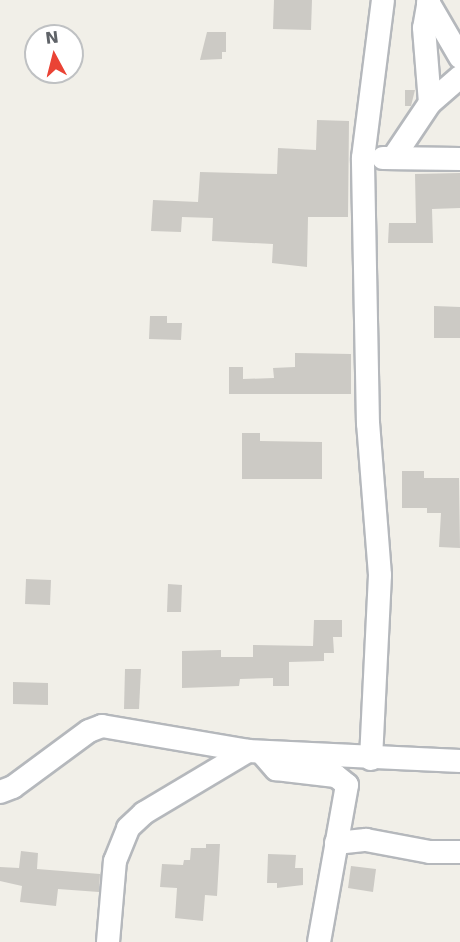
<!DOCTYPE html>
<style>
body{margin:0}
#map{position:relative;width:460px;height:942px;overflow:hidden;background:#f1efe8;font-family:"DejaVu Sans",sans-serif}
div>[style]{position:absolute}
.building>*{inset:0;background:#cccac5}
.roads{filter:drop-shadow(2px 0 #b5b8bc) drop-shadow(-2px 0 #b5b8bc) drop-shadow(0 2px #b5b8bc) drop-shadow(0 -2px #b5b8bc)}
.minor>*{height:22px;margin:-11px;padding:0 11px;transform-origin:11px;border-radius:11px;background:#fff}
span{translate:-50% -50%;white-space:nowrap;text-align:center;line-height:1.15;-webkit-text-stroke:4.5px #fff;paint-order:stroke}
.north{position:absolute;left:24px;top:24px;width:60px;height:60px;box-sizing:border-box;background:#fff;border:2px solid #bfc1c3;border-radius:50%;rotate:353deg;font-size:16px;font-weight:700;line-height:24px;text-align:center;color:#5f6368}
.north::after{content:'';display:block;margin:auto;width:21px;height:27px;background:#ea4335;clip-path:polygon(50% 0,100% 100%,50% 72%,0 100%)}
</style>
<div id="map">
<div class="building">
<i style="clip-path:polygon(274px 0,312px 0,311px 30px,273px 29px)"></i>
<i style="clip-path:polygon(207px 32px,226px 32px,226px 52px,222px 52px,222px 59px,200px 60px)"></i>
<i style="clip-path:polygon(405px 90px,415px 90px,411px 106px,405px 106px)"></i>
<i style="clip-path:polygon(317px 120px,349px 121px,348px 217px,308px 217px,307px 267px,272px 263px,273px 244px,212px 241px,213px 218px,182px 217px,181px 232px,151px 231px,153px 200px,198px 202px,200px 172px,277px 174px,278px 148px,316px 150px)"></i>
<i style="clip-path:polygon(460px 173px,460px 208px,432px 209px,433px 243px,388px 243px,389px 223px,416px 223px,415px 174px)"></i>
<i style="clip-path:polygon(434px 306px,460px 307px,460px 338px,434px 338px)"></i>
<i style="clip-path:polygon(150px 316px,167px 316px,167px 323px,182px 323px,181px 340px,149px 339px)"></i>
<i style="clip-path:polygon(295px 353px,351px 354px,351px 394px,229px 394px,229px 367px,243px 367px,243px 379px,274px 378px,273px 368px,295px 367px)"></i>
<i style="clip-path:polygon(242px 433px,260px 433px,260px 441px,322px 442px,322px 479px,242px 479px)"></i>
<i style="clip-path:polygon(402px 471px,424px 471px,424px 478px,459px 478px,460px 548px,439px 547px,441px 513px,427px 513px,427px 508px,402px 508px)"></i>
<i style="clip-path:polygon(26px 579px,51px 580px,50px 605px,25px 604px)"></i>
<i style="clip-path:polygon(168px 584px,182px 585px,181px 612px,167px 612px)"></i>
<i style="clip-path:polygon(314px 620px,342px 620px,342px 637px,333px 637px,334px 653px,324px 653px,324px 661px,289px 662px,289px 686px,273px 686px,273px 678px,240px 679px,239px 686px,182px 688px,182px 651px,221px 650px,221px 657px,253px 657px,253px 645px,313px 646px)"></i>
<i style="clip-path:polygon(125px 669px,141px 669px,139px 709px,124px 709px)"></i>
<i style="clip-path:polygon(13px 682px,48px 683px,48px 705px,13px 704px)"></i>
<i style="clip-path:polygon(206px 844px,220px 844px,217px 896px,205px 895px,203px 921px,175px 918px,177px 888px,160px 887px,162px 864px,183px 865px,184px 860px,190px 860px,191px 848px,206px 848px)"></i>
<i style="clip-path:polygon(21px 851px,38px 853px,37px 869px,100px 874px,99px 892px,58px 889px,56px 906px,20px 902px,22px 886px,0 881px,0 867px,19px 868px)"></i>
<i style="clip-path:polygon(268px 854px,296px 855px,295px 868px,303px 868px,303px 885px,277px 888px,277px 883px,267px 883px)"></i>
<i style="clip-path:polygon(351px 866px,376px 869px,373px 892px,348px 888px)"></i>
</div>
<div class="roads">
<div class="minor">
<i style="left:429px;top:0;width:28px;rotate:100deg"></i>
<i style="left:424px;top:28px;width:75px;rotate:85.4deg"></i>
<i style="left:428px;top:2px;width:64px;rotate:59.8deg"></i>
<i style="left:383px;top:158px;width:77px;rotate:0.7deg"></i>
<i style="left:393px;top:158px;width:66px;rotate:-56.1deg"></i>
<i style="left:430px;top:103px;width:40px;rotate:-41deg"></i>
<i style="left:261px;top:752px;width:23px;rotate:49deg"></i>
<i style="left:276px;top:769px;width:60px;rotate:6.7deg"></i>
<i style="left:336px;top:776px;width:14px;rotate:39deg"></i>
<i style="left:347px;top:785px;width:159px;rotate:100.1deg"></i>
<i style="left:371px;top:759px;width:184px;rotate:-87.2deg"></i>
<i style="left:380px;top:575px;width:151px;rotate:-94.5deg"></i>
<i style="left:368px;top:424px;width:266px;rotate:-91.1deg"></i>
<i style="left:363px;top:158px;width:159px;rotate:-82.8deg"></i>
<i style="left:0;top:792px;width:14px;rotate:-21deg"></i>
<i style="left:13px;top:787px;width:94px;rotate:-36.4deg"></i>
<i style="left:89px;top:731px;width:14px;rotate:-21deg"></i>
<i style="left:102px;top:726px;width:148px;rotate:9.7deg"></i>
<i style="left:248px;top:751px;width:212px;rotate:2.7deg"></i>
<i style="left:336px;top:843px;width:30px;rotate:-6deg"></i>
<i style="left:366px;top:840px;width:65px;rotate:10.6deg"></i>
<i style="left:430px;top:852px;width:30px"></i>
<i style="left:108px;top:942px;width:81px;rotate:-85.1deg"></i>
<i style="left:115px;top:861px;width:35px;rotate:-68deg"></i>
<i style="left:128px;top:828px;width:22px;rotate:-43deg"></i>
<i style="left:144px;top:813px;width:121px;rotate:-30.8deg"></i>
</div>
</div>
<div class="north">N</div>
</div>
